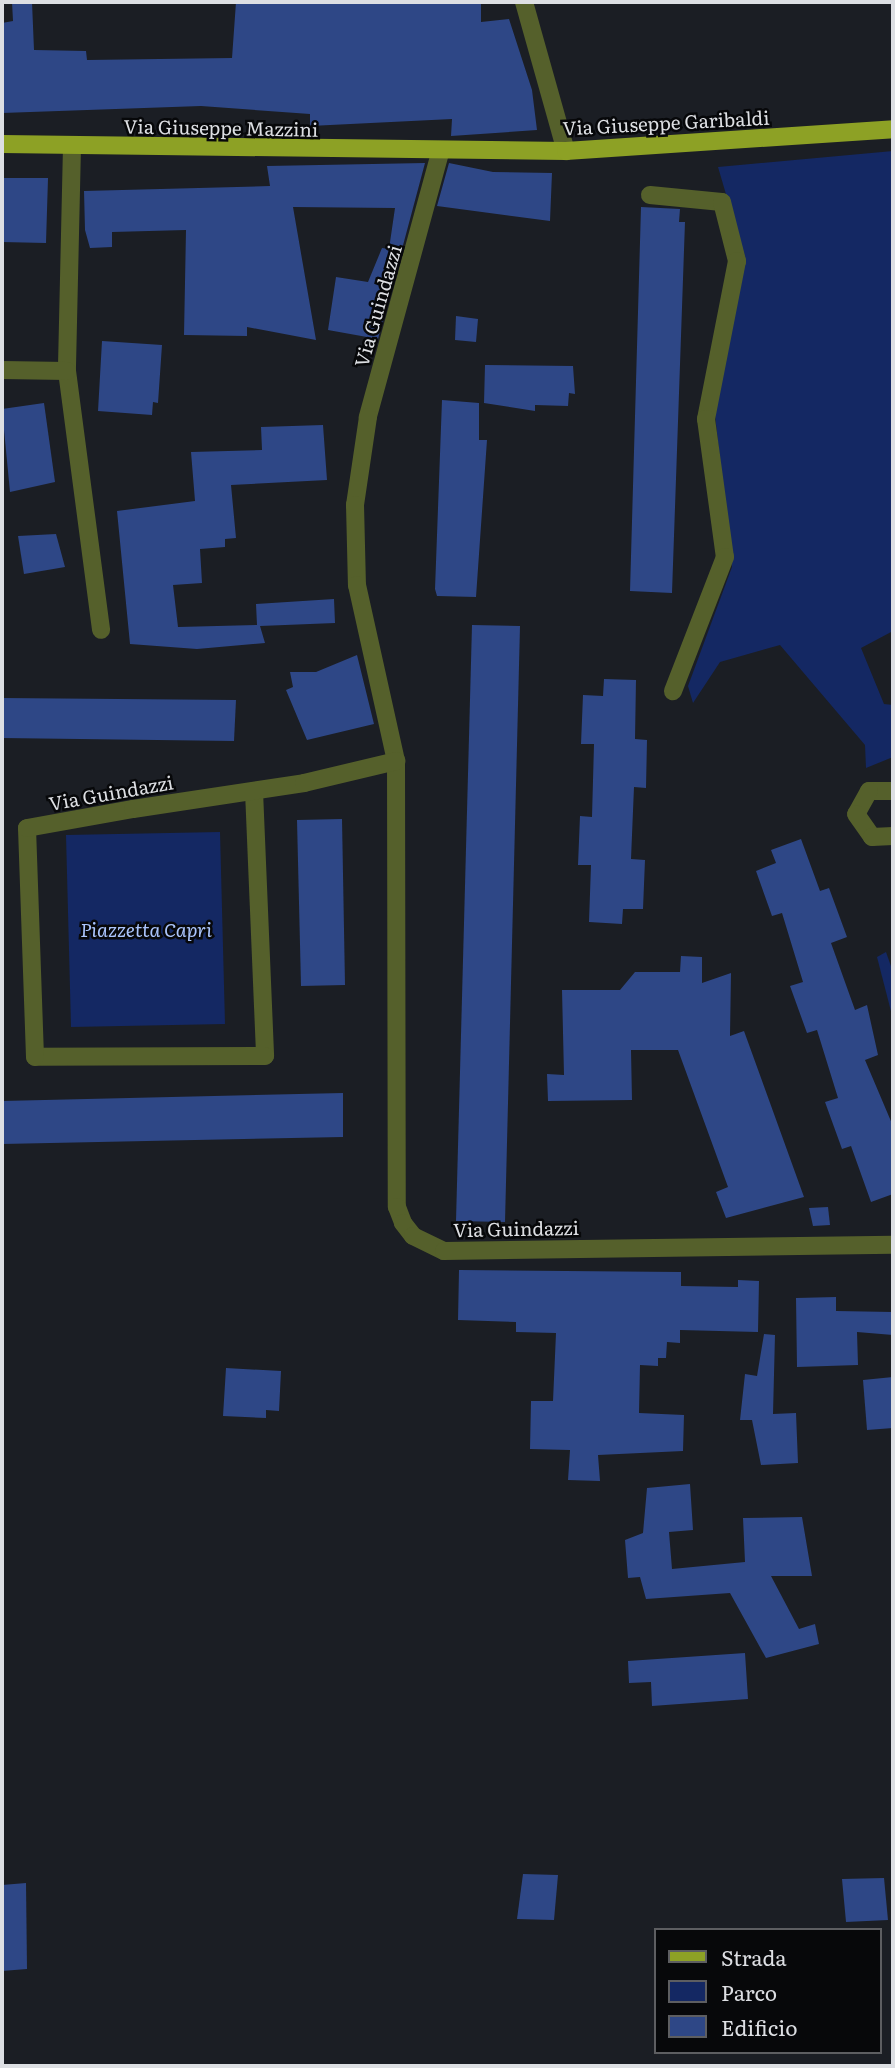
<!DOCTYPE html>
<style>
body{margin:0}
#map{position:relative;width:895px;height:2068px;overflow:hidden;background:#1b1e24;font-family:Literata,serif}
div>[style]{position:absolute}
.green>*{inset:0;background:#142863}
.building>*{inset:0;background:#2e4786}
.minor>*{height:18px;margin:-9px;padding:0 9px;transform-origin:9px;border-radius:9px;background:#55602b}
.major>*{height:18px;margin:-9px;padding:0 9px;transform-origin:9px;border-radius:9px;background:#8da125}
span{translate:-50% -50%;white-space:nowrap;text-align:center;line-height:1.15;-webkit-text-stroke:5px #07080a;paint-order:stroke}
.street-label{font-size:19px;color:#dddfe3}
.park-label{font-size:19px;color:#abc5fd;font-style:italic}
.frame{position:absolute;inset:0;border:4px solid #dddfe3;pointer-events:none}
.legend{position:absolute;left:654px;top:1928px;width:228px;height:126px;box-sizing:border-box;background:#07080a;border:2px solid #5d5e61;margin:0;padding:9px 12px;list-style:none;font-size:21px;color:#dddfe3}
.legend li{display:flex;align-items:center;gap:14px;height:35px}
.legend b{width:35px;border:2px solid #5d5e61}
</style>
<div id="map">
<div class="green">
<i style="clip-path:polygon(893px 151px,893px 631px,861px 648px,884px 704px,893px 705px,893px 757px,866px 768px,865px 745px,780px 645px,720px 662px,693px 703px,688px 686px,732px 567px,714px 406px,745px 259px,718px 167px)"></i>
<i style="clip-path:polygon(220px 832px,225px 1024px,71px 1027px,66px 835px)"></i>
<i style="clip-path:polygon(886px 952px,893px 972px,893px 1019px,877px 957px)"></i>
</div>
<div class="building">
<i style="clip-path:polygon(12px 2px,32px 2px,34px 50px,86px 51px,87px 60px,232px 58px,236px 2px,481px 2px,481px 22px,509px 19px,532px 90px,537px 130px,451px 136px,452px 119px,310px 126px,310px 114px,201px 106px,2px 113px,2px 23px,13px 21px)"></i>
<i style="clip-path:polygon(425px 163px,378px 339px,328px 330px,336px 277px,368px 282px,382px 248px,389px 249px,395px 208px,293px 207px,316px 340px,247px 327px,247px 336px,184px 335px,186px 230px,112px 232px,112px 247px,90px 248px,85px 230px,84px 191px,270px 186px,267px 166px)"></i>
<i style="clip-path:polygon(449px 163px,493px 172px,552px 173px,550px 221px,437px 206px)"></i>
<i style="clip-path:polygon(2px 178px,48px 178px,46px 243px,2px 242px)"></i>
<i style="clip-path:polygon(641px 207px,680px 209px,679px 222px,685px 222px,672px 593px,630px 591px)"></i>
<i style="clip-path:polygon(456px 316px,478px 319px,476px 342px,455px 340px)"></i>
<i style="clip-path:polygon(102px 341px,162px 345px,158px 403px,153px 402px,152px 415px,98px 411px)"></i>
<i style="clip-path:polygon(485px 365px,573px 366px,575px 394px,569px 393px,568px 406px,535px 405px,535px 411px,484px 403px)"></i>
<i style="clip-path:polygon(442px 400px,479px 403px,479px 440px,487px 440px,476px 597px,437px 596px,435px 589px)"></i>
<i style="clip-path:polygon(44px 403px,55px 482px,10px 492px,2px 409px)"></i>
<i style="clip-path:polygon(323px 425px,327px 480px,231px 485px,236px 538px,225px 539px,225px 547px,200px 549px,202px 583px,173px 585px,178px 627px,257px 625px,256px 604px,334px 599px,335px 623px,260px 626px,265px 643px,197px 649px,130px 644px,117px 511px,195px 501px,191px 452px,262px 450px,261px 427px)"></i>
<i style="clip-path:polygon(56px 534px,65px 567px,24px 574px,18px 536px)"></i>
<i style="clip-path:polygon(472px 625px,520px 626px,505px 1222px,456px 1221px)"></i>
<i style="clip-path:polygon(357px 655px,374px 724px,307px 740px,286px 690px,293px 687px,290px 672px,316px 672px)"></i>
<i style="clip-path:polygon(604px 679px,636px 680px,635px 739px,647px 740px,646px 788px,634px 787px,631px 859px,645px 860px,643px 909px,623px 909px,622px 924px,589px 922px,591px 865px,578px 865px,580px 816px,592px 817px,594px 744px,581px 744px,583px 695px,603px 696px)"></i>
<i style="clip-path:polygon(2px 698px,236px 700px,234px 741px,2px 738px)"></i>
<i style="clip-path:polygon(342px 819px,345px 985px,301px 986px,297px 820px)"></i>
<i style="clip-path:polygon(801px 839px,820px 891px,829px 888px,847px 937px,831px 943px,855px 1010px,867px 1005px,878px 1055px,865px 1060px,893px 1126px,893px 1194px,871px 1202px,851px 1146px,842px 1149px,825px 1102px,838px 1098px,817px 1030px,807px 1033px,790px 986px,803px 982px,782px 913px,772px 916px,756px 871px,776px 863px,771px 850px)"></i>
<i style="clip-path:polygon(681px 956px,702px 957px,702px 983px,731px 973px,730px 1036px,744px 1031px,804px 1197px,726px 1218px,716px 1192px,728px 1187px,678px 1050px,631px 1050px,632px 1100px,548px 1101px,547px 1074px,564px 1075px,562px 990px,620px 990px,635px 972px,680px 972px)"></i>
<i style="clip-path:polygon(343px 1093px,343px 1137px,2px 1144px,2px 1101px)"></i>
<i style="clip-path:polygon(828px 1207px,830px 1225px,813px 1226px,809px 1208px)"></i>
<i style="clip-path:polygon(459px 1270px,681px 1272px,681px 1286px,738px 1287px,738px 1280px,759px 1281px,758px 1332px,680px 1330px,680px 1343px,667px 1342px,666px 1358px,658px 1358px,658px 1366px,640px 1365px,639px 1413px,684px 1415px,683px 1451px,598px 1455px,600px 1481px,568px 1480px,570px 1450px,530px 1449px,531px 1401px,553px 1401px,556px 1333px,516px 1332px,516px 1322px,458px 1320px)"></i>
<i style="clip-path:polygon(836px 1297px,836px 1311px,893px 1312px,893px 1335px,857px 1332px,858px 1365px,797px 1367px,796px 1298px)"></i>
<i style="clip-path:polygon(764px 1334px,775px 1335px,773px 1414px,796px 1413px,798px 1463px,761px 1465px,752px 1420px,740px 1420px,745px 1374px,757px 1376px)"></i>
<i style="clip-path:polygon(226px 1368px,281px 1371px,279px 1411px,266px 1410px,266px 1418px,223px 1416px)"></i>
<i style="clip-path:polygon(893px 1377px,893px 1428px,867px 1430px,863px 1380px)"></i>
<i style="clip-path:polygon(690px 1484px,693px 1530px,669px 1532px,672px 1569px,745px 1562px,743px 1518px,802px 1517px,812px 1576px,771px 1576px,799px 1629px,815px 1624px,819px 1644px,766px 1658px,730px 1593px,646px 1599px,640px 1577px,628px 1578px,625px 1540px,643px 1533px,647px 1488px)"></i>
<i style="clip-path:polygon(745px 1653px,748px 1699px,652px 1706px,651px 1682px,629px 1683px,628px 1661px)"></i>
<i style="clip-path:polygon(523px 1874px,558px 1875px,554px 1920px,517px 1919px)"></i>
<i style="clip-path:polygon(884px 1878px,888px 1920px,846px 1922px,842px 1879px)"></i>
<i style="clip-path:polygon(26px 1883px,27px 1969px,2px 1971px,2px 1885px)"></i>
</div>
<div class="minor">
<i style="left:524px;top:2px;width:155px;rotate:74.3deg"></i>
<i style="left:72px;top:146px;width:225px;rotate:91.3deg"></i>
<i style="left:67px;top:371px;width:261px;rotate:82.5deg"></i>
<i style="left:440px;top:153px;width:274px;rotate:105.3deg"></i>
<i style="left:368px;top:417px;width:89px;rotate:98.4deg"></i>
<i style="left:355px;top:505px;width:80px;rotate:88.6deg"></i>
<i style="left:357px;top:585px;width:180px;rotate:77.5deg"></i>
<i style="left:396px;top:761px;width:446px;rotate:89.9deg"></i>
<i style="left:397px;top:1207px;width:17px;rotate:69deg"></i>
<i style="left:403px;top:1223px;width:16px;rotate:52deg"></i>
<i style="left:413px;top:1236px;width:34px;rotate:26deg"></i>
<i style="left:444px;top:1251px;width:449px;rotate:-0.8deg"></i>
<i style="left:650px;top:195px;width:72px;rotate:5.6deg"></i>
<i style="left:722px;top:202px;width:61px;rotate:75.7deg"></i>
<i style="left:737px;top:261px;width:161px;rotate:101.1deg"></i>
<i style="left:706px;top:419px;width:139px;rotate:82.2deg"></i>
<i style="left:725px;top:557px;width:144px;rotate:111.2deg"></i>
<i style="left:2px;top:370px;width:65px;rotate:0.9deg"></i>
<i style="left:254px;top:791px;width:265px;rotate:87.6deg"></i>
<i style="left:265px;top:1056px;width:230px;rotate:179.8deg"></i>
<i style="left:35px;top:1057px;width:229px;rotate:-92deg"></i>
<i style="left:27px;top:828px;width:108px;rotate:-10.2deg"></i>
<i style="left:133px;top:809px;width:173px;rotate:-8.6deg"></i>
<i style="left:304px;top:783px;width:95px;rotate:-13.4deg"></i>
<i style="left:893px;top:791px;width:24px;rotate:180deg"></i>
<i style="left:869px;top:791px;width:26px;rotate:119deg"></i>
<i style="left:856px;top:814px;width:28px;rotate:55deg"></i>
<i style="left:872px;top:837px;width:21px;rotate:-3deg"></i>
</div>
<div class="major">
<i style="left:2px;top:144px;width:564px;rotate:0.71deg"></i>
<i style="left:566px;top:151px;width:328px;rotate:-3.8deg"></i>
</div>
<div class="street-label">
<span style="left:666px;top:123px;rotate:-3deg">Via Giuseppe Garibaldi</span>
<span style="left:221px;top:128px;rotate:1deg">Via Giuseppe Mazzini</span>
<span style="left:378px;top:306px;rotate:-74deg">Via Guindazzi</span>
<span style="left:111px;top:793px;rotate:-10deg">Via Guindazzi</span>
<span style="left:516px;top:1229px;rotate:-1deg">Via Guindazzi</span>
</div>
<div class="park-label">
<span style="left:146px;top:930px">Piazzetta Capri</span>
</div>
<div class="frame"></div>
<ul class="legend">
<li><b style="height:9px;background:#8da125"></b>Strada</li>
<li><b style="height:19px;background:#142863"></b>Parco</li>
<li><b style="height:19px;background:#2e4786"></b>Edificio</li>
</ul>
</div>
